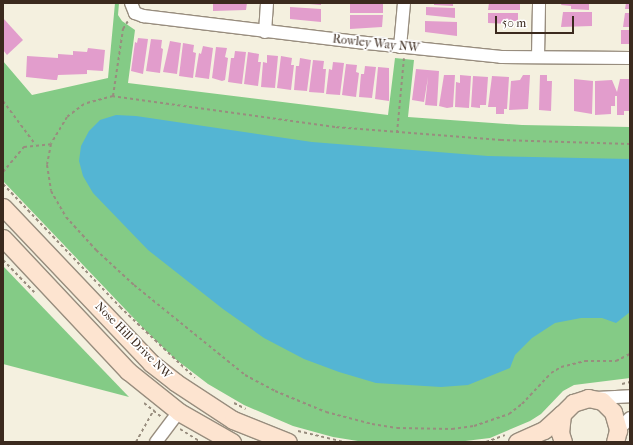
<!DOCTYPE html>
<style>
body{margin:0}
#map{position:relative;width:633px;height:445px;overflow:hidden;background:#f4f0df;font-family:"IM FELL French Canon",serif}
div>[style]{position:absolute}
.green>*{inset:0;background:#84cb86}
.water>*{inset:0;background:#54b5d3}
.building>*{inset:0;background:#e29dcc}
.path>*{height:2px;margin-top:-1px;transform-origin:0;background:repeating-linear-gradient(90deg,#988d7e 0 3px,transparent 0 6px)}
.roads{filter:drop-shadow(1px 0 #988d7e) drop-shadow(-1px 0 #988d7e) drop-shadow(0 1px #988d7e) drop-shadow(0 -1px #988d7e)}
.street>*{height:12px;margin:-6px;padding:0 6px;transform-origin:6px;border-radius:6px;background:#fff}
.secondary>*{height:17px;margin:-8.5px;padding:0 8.5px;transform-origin:8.5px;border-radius:8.5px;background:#fde4d0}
span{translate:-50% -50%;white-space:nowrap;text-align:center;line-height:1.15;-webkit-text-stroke:3.5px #fff;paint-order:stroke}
.street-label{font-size:12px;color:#3b2a1e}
.frame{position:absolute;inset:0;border:4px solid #3b2a1e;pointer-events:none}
.scale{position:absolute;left:495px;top:16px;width:79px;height:18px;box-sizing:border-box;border:2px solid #3b2a1e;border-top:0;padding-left:5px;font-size:12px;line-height:14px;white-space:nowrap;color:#3b2a1e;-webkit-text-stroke:3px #fff;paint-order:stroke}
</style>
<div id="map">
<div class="green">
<i style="clip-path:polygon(115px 3px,119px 3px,118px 15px,122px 21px,135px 30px,128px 83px,388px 115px,395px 58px,414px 60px,408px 117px,522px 125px,630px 127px,630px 378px,574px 385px,563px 391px,541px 414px,530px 421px,490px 438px,457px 442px,364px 442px,333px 437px,293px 426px,244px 405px,208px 384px,174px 358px,146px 331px,3px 181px,3px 61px,32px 95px,108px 78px)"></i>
<i style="clip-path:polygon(3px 266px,129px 397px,3px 364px)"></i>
</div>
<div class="water">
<i style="clip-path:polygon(116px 115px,136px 116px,312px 142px,488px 156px,630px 159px,630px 312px,616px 323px,602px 318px,581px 318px,555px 323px,532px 338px,515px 355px,510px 368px,468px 385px,441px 387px,376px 383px,339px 372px,304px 359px,264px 338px,223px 309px,148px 250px,93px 193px,83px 176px,79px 161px,81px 146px,89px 131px,100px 120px)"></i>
</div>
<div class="building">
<i style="clip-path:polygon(213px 3px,247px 3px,246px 10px,213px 11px)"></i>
<i style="clip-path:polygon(309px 3px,321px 3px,321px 5px,309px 4px)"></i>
<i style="clip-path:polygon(350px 3px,383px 3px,383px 13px,350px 13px)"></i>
<i style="clip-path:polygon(434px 3px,453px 3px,453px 6px,434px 5px)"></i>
<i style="clip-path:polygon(489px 3px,520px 3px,520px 10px,488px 10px)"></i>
<i style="clip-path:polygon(562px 3px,593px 3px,589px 4px,589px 10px,571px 9px,571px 6px,561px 5px)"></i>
<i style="clip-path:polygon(626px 3px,630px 3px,630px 9px,625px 9px)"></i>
<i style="clip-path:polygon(290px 7px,321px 9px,321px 22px,290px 19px)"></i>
<i style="clip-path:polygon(426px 7px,455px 8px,455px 18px,426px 15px)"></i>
<i style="clip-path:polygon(563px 12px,592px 12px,592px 26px,561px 27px)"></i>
<i style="clip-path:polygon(488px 13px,518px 13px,518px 21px,510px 21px,510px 24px,488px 23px)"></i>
<i style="clip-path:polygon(625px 13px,630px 13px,630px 27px,623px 27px)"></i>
<i style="clip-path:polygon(350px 15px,383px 15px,382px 27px,350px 29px)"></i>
<i style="clip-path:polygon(3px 18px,23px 40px,7px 55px,3px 50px)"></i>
<i style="clip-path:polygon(425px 21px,457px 22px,457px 36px,425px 32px)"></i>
<i style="clip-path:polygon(621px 30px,630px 30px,630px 44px,621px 44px)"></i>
<i style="clip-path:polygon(138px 38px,148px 39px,143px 74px,131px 71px,135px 42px,137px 43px)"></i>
<i style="clip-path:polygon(151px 39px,162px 40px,161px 48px,163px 49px,160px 73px,146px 71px)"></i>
<i style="clip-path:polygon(170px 41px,181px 43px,177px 74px,163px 72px)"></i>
<i style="clip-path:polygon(183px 43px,194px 45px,193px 52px,196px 53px,193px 78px,179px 76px)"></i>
<i style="clip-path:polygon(203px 46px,213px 48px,209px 79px,195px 77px,199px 53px,201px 54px)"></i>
<i style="clip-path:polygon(216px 47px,227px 48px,225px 57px,228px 58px,225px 80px,222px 81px,212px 78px)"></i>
<i style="clip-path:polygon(88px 48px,105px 50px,103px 71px,87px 70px,87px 74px,58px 75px,57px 80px,54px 80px,26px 77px,27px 56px,58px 58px,58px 54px,73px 55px,73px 51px,87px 52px)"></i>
<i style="clip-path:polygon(235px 51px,246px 52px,242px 84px,228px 82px,231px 58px,234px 58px)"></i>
<i style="clip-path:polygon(248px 52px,259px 54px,258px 62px,261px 62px,258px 86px,244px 84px)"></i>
<i style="clip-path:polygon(267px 55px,278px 56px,275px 88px,261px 87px,263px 62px,267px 63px)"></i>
<i style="clip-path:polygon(281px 56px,292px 58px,291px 65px,294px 65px,291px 90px,277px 88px)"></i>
<i style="clip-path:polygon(300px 58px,311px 60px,307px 91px,294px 90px,296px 66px,299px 66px)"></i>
<i style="clip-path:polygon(313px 60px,324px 61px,323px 69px,326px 69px,324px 93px,309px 92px)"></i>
<i style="clip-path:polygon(333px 62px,344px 63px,340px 95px,326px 94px,329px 69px,332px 70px)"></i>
<i style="clip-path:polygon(346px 64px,357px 65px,356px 72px,359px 73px,356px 97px,342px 95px)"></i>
<i style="clip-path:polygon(365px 66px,376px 67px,372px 98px,359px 97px,361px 74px,364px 74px)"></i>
<i style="clip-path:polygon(378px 67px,389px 68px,389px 101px,375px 99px)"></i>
<i style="clip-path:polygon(416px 69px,439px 71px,437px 106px,425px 105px,428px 77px,424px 102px,412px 100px)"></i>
<i style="clip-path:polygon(444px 75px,455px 75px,453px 107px,447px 108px,439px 106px)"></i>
<i style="clip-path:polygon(460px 75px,471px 76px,469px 108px,455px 107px,456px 82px,460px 83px)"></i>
<i style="clip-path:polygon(523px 75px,530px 75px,528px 109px,509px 110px,511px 81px,520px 80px)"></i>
<i style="clip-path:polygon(540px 75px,547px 75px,547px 81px,552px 81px,551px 111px,539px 110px)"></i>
<i style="clip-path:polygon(473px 76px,488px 77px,486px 105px,480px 105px,480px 108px,471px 107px)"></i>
<i style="clip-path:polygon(492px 76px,509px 77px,507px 109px,504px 109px,504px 114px,496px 114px,496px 107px,488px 107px)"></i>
<i style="clip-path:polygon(574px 79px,593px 81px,592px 114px,574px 111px)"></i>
<i style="clip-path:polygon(620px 79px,630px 79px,630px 111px,624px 111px,624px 115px,617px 115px,617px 96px,615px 96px,615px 106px,611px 106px,611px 114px,595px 115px,595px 81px,612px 80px,617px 92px)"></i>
</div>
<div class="path">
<i style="left:113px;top:96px;width:68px;rotate:-81.5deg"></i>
<i style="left:123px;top:29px;width:9px;rotate:-58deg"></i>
<i style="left:3px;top:101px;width:54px;rotate:53.3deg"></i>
<i style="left:397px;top:133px;width:75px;rotate:-84.7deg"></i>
<i style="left:630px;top:144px;width:129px;rotate:-178.2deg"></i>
<i style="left:501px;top:140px;width:167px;rotate:-175.5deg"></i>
<i style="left:335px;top:127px;width:224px;rotate:-172.1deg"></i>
<i style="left:113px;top:96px;width:30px;rotate:165deg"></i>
<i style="left:84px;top:104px;width:21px;rotate:143deg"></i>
<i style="left:67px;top:117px;width:31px;rotate:121deg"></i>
<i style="left:51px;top:144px;width:21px;rotate:101deg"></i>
<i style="left:47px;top:165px;width:26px;rotate:81deg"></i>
<i style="left:51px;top:191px;width:30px;rotate:60deg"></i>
<i style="left:66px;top:217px;width:45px;rotate:47.7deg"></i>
<i style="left:96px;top:250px;width:52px;rotate:42.6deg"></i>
<i style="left:134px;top:285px;width:143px;rotate:39deg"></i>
<i style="left:245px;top:375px;width:34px;rotate:28deg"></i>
<i style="left:275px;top:391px;width:55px;rotate:22.4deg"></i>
<i style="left:326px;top:412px;width:48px;rotate:14.6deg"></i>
<i style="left:372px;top:424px;width:25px;rotate:9deg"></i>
<i style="left:397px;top:428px;width:55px;rotate:1deg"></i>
<i style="left:452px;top:429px;width:22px;rotate:-8deg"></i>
<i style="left:474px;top:426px;width:37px;rotate:-19deg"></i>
<i style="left:509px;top:414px;width:16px;rotate:-38deg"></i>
<i style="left:522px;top:404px;width:42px;rotate:-46.9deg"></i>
<i style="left:551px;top:373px;width:12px;rotate:-31deg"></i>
<i style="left:561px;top:367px;width:25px;rotate:-14deg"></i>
<i style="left:585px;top:361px;width:31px"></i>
<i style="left:616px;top:361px;width:16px;rotate:-27deg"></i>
<i style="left:3px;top:172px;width:33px;rotate:-50deg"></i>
<i style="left:24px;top:147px;width:27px;rotate:-6deg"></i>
<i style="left:3px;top:184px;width:170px;rotate:46.4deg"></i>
<i style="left:120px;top:307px;width:103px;rotate:43.4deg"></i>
<i style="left:3px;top:260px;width:45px;rotate:45.9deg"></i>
<i style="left:622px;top:384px;width:8px;rotate:-14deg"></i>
<i style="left:144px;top:403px;width:22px;rotate:39deg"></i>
<i style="left:234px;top:403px;width:13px;rotate:27deg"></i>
<i style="left:180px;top:429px;width:25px;rotate:32deg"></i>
<i style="left:298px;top:431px;width:47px;rotate:13.4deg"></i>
<i style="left:136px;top:442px;width:37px;rotate:-61deg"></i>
<i style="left:486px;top:442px;width:20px;rotate:-20deg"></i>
</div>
<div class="roads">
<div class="street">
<i style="left:131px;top:3px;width:11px;rotate:68deg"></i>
<i style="left:135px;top:13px;width:9px;rotate:21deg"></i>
<i style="left:143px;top:16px;width:216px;rotate:6.9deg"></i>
<i style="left:357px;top:42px;width:145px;rotate:5.9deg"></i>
<i style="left:501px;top:57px;width:129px;rotate:0.4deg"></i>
<i style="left:265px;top:32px;width:29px;rotate:-86deg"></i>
<i style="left:400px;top:47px;width:44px;rotate:-84.8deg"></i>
<i style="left:538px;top:57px;width:54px;rotate:-88.9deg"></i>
<i style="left:596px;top:398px;width:34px;rotate:-3deg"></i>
<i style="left:618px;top:430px;width:17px;rotate:-45deg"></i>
<i style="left:156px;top:442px;width:38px;rotate:-53deg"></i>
</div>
<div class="secondary">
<i style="left:3px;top:207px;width:215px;rotate:46.5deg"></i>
<i style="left:151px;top:363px;width:31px;rotate:38deg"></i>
<i style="left:175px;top:382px;width:69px;rotate:33.2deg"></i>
<i style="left:233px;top:420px;width:59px;rotate:21.8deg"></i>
<i style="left:3px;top:238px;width:183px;rotate:46.8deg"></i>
<i style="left:128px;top:371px;width:65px;rotate:38.8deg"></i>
<i style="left:179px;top:412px;width:61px;rotate:29.5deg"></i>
<i style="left:517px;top:442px;width:30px;rotate:-24deg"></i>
<i style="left:544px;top:430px;width:24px;rotate:-42deg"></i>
<i style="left:563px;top:442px;width:9px;rotate:-108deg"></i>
<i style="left:560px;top:433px;width:19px;rotate:-84deg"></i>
<i style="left:562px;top:414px;width:16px;rotate:-45deg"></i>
<i style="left:573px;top:403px;width:16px;rotate:-18deg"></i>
<i style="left:588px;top:398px;width:14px;rotate:12deg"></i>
<i style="left:602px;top:401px;width:16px;rotate:45deg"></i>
<i style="left:613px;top:412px;width:19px;rotate:74deg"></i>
<i style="left:618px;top:430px;width:12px;rotate:104deg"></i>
</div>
</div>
<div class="street-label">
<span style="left:376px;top:44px;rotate:6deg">Rowley Way NW</span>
<span style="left:133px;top:341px;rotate:45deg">Nose Hill Drive NW</span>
</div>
<div class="frame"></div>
<div class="scale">50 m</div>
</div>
